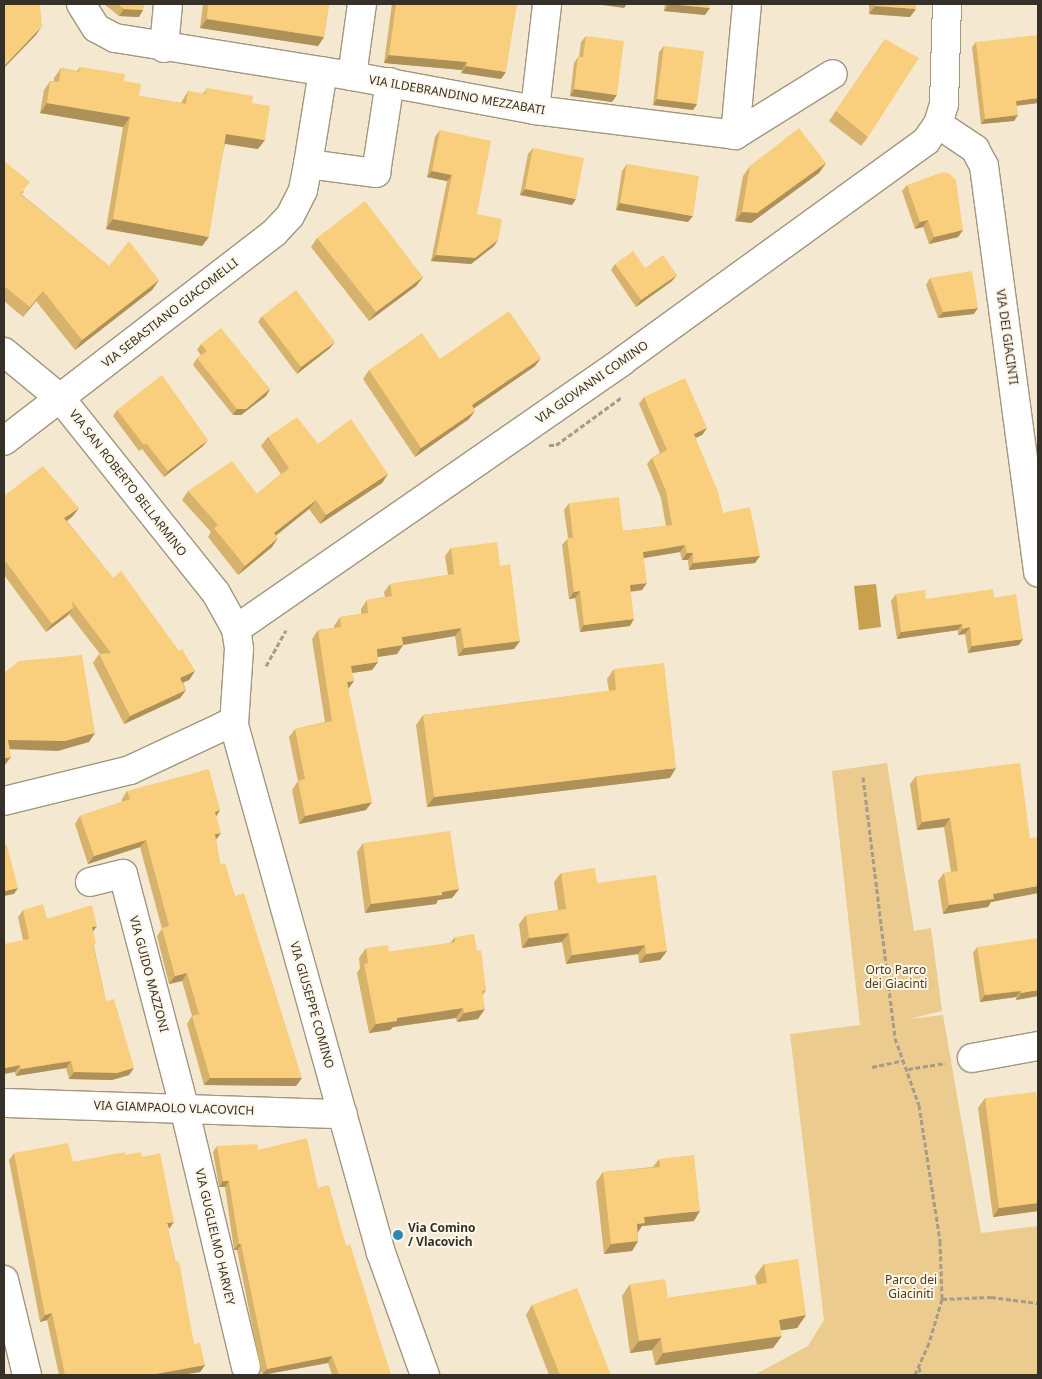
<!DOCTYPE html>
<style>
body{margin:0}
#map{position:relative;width:1042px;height:1379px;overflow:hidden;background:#f5e8d0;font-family:"Noto Sans",sans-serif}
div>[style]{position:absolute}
.green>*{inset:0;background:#ebcb8e}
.water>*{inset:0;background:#c8a14f}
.path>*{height:3px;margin-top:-1.5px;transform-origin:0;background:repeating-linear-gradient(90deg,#a59c8a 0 5px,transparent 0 7.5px)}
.roads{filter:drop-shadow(1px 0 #a1967f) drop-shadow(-1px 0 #a1967f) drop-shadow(0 1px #a1967f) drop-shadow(0 -1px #a1967f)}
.minor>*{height:28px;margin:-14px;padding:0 14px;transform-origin:14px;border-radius:14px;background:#fff}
.wall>*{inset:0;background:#d6b26c}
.shaded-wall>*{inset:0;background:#ae9158}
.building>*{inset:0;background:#f9cf7e}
.dots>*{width:14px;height:14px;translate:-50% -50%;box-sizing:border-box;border:2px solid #fef6e8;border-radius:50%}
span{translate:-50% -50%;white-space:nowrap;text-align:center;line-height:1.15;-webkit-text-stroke:4px #fef6e8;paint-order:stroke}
.street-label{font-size:12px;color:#363128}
.park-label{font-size:12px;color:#4f3e1b}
.poi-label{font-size:12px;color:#363128;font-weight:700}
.left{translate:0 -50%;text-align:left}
.frame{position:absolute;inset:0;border:5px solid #363128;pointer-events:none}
</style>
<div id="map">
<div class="green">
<i style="clip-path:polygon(887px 763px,914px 931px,931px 928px,942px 1011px,909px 1019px,943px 1015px,981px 1233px,1038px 1226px,1038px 1375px,754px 1375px,808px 1346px,824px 1320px,790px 1034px,860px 1025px,832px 771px)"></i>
</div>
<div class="water">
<i style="clip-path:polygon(876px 584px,881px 627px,859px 630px,854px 586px)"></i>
</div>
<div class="path">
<i style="left:549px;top:445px;width:7px"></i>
<i style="left:556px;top:445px;width:82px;rotate:-36deg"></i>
<i style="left:266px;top:666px;width:41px;rotate:-60.9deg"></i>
<i style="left:863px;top:777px;width:263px;rotate:83deg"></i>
<i style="left:895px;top:1038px;width:71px;rotate:70.3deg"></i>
<i style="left:919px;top:1105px;width:138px;rotate:81.2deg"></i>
<i style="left:940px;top:1241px;width:58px;rotate:88deg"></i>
<i style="left:942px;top:1299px;width:46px;rotate:106.5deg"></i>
<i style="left:929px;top:1343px;width:35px;rotate:114deg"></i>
<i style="left:872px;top:1067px;width:33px;rotate:-12deg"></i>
<i style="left:908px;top:1069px;width:38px;rotate:-9deg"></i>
<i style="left:942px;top:1299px;width:49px;rotate:-2.3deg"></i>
<i style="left:991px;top:1297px;width:47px;rotate:7.3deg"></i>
<i style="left:919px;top:1367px;width:8px;rotate:76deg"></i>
</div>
<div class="roads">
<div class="minor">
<i style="left:81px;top:4px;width:28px;rotate:58deg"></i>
<i style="left:96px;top:28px;width:21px;rotate:28deg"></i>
<i style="left:115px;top:38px;width:240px;rotate:9.1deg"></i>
<i style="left:352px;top:76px;width:186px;rotate:10.5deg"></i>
<i style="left:535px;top:110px;width:202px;rotate:7.1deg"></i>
<i style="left:735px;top:135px;width:115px;rotate:-31.9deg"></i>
<i style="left:164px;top:48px;width:44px;rotate:-84.8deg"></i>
<i style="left:352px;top:76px;width:73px;rotate:-82.1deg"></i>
<i style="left:535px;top:110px;width:107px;rotate:-83.5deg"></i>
<i style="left:938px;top:124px;width:45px;rotate:34deg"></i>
<i style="left:975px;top:149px;width:19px;rotate:62deg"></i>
<i style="left:984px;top:166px;width:410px;rotate:82.4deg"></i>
<i style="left:735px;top:135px;width:132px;rotate:-84.8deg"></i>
<i style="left:308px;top:164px;width:69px;rotate:7.5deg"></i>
<i style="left:376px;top:173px;width:92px;rotate:-81.3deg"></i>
<i style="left:4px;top:352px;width:74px;rotate:39.5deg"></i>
<i style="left:61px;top:399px;width:248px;rotate:51.4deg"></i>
<i style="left:216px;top:593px;width:41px;rotate:60.9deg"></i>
<i style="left:236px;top:629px;width:20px;rotate:81deg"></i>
<i style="left:239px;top:649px;width:76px;rotate:93.8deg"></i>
<i style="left:234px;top:725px;width:548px;rotate:74.44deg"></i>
<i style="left:381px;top:1253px;width:130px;rotate:70.2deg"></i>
<i style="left:4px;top:441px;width:341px;rotate:-37.6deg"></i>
<i style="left:274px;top:233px;width:23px;rotate:-47deg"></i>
<i style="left:290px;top:216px;width:29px;rotate:-63deg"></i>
<i style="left:303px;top:190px;width:26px;rotate:-79deg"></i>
<i style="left:308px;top:164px;width:94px;rotate:-80.8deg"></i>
<i style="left:236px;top:629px;width:469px;rotate:-34.7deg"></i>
<i style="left:621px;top:362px;width:377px;rotate:-35.9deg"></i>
<i style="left:926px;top:141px;width:21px;rotate:-55deg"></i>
<i style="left:938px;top:124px;width:21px;rotate:-73deg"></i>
<i style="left:944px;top:104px;width:100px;rotate:-88.3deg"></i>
<i style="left:4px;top:801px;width:130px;rotate:-13.8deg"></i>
<i style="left:130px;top:770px;width:104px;rotate:-25.1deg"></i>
<i style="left:224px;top:726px;width:10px;rotate:-6deg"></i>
<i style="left:90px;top:882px;width:34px;rotate:-14deg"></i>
<i style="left:123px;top:874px;width:241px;rotate:75.3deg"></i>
<i style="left:184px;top:1107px;width:267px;rotate:76.6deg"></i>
<i style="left:972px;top:1058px;width:67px;rotate:-10.3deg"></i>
<i style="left:4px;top:1103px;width:339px;rotate:1.9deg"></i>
<i style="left:4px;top:1280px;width:98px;rotate:76.4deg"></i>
</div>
</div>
<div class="wall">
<i style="clip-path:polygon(104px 4px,144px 4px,139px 17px,119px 16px)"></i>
<i style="clip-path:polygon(203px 4px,329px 4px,324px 37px,318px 46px,200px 28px)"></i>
<i style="clip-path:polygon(392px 4px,517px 4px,501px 79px,461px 73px,462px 70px,384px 63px)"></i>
<i style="clip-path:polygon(665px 4px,710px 4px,705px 15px,664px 11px)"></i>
<i style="clip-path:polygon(869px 4px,916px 4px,910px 17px,869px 14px)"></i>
<i style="clip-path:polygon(586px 36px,612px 102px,570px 96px,574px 63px,578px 57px,579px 57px,581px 42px)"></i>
<i style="clip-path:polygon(885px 39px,868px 137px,861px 146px,829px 121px)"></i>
<i style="clip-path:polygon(976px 42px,1038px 103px,1016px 106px,1018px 115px,1014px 121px,981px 124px,972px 47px)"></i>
<i style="clip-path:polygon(664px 46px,697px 104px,693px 110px,653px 105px,659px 52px)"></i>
<i style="clip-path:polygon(80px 67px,124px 81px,139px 96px,181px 103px,182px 101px,188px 91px,203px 94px,207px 88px,252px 103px,258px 149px,225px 144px,202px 246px,106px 229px,123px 127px,40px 113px,44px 90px,50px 81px,54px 81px,54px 78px,61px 68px,77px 71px)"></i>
<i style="clip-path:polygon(440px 130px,477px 214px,494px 246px,471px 264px,431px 261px,447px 181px,427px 177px,435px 137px)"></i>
<i style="clip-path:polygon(533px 148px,572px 205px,520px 195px,528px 154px)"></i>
<i style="clip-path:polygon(4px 161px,24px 192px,21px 194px,109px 266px,159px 280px,152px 290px,75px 350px,36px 301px,23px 317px,4px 301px)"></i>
<i style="clip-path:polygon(826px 163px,819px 173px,751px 223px,735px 221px,743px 176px,750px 166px)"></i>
<i style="clip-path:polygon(627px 164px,688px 222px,616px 210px,622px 171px)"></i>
<i style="clip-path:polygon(907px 185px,963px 230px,958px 237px,929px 244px,923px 227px,915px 229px,902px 191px)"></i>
<i style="clip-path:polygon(317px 238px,423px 277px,416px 286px,369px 321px,311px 247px)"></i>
<i style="clip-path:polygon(615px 264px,645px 268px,672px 281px,636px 307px,611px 270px)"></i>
<i style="clip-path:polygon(930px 278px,974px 314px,938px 318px,926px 285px)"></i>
<i style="clip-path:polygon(262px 316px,330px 348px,297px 374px,258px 322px)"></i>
<i style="clip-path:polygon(201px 344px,270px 389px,266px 396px,241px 415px,233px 415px,193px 365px,197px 358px,201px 355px,197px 350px)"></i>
<i style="clip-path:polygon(440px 359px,535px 366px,474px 408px,469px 419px,415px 457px,363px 379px,369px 370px)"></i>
<i style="clip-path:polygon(644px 397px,707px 428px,702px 435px,695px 438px,723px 513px,760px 556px,755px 563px,689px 570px,688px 560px,682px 560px,680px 552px,644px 558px,642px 590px,631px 592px,630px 626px,580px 632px,575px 598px,569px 599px,562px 545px,568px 538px,564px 510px,569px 503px,623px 531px,666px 526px,661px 498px,647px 464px,652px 458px,660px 453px,639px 404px)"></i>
<i style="clip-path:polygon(117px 410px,203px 446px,164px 477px,142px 449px,139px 451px,113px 416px)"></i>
<i style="clip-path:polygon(268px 437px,318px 444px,388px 474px,382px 483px,320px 524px,309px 509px,276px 535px,272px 547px,238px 575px,208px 537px,211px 532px,182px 500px,188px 491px,257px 494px,281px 474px,261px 446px)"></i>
<i style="clip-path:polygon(4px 496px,73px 516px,67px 521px,113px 578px,179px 651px,195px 671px,189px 680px,183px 682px,186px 690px,180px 698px,124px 724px,93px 663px,99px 654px,100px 654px,69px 614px,67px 616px,46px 632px,4px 575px)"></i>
<i style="clip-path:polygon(451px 548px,500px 566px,520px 641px,514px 649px,458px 656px,455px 636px,403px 645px,397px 654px,378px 657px,378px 662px,372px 670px,352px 673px,354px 681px,348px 689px,366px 810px,299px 824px,292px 790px,298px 781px,289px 737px,295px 729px,325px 722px,312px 639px,318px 630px,334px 628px,334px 626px,340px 617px,361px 614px,361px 609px,367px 600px,385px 597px,384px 592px,390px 584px,448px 575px,445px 556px)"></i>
<i style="clip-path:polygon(896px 594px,926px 599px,994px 598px,1019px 645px,968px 653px,965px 634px,958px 635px,958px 630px,897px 639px,891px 601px)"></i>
<i style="clip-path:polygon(614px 669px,670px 778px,427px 807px,416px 725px,423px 715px,609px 691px,607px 679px)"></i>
<i style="clip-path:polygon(916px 776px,1030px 839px,1038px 837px,1038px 893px,991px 902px,988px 907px,943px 914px,938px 881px,944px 873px,951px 872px,944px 827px,917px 830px,910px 784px)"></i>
<i style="clip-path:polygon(127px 791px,220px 810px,216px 817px,216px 840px,220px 864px,235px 896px,296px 1086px,204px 1085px,187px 1024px,192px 1016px,182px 981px,169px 984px,157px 936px,162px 929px,140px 847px,88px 864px,75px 824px,80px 816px,122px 802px,122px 799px)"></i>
<i style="clip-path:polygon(363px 843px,459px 889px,452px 898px,438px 900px,436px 904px,365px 913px,357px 852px)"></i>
<i style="clip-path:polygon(561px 873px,597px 883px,667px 951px,660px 960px,639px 963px,638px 954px,566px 964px,562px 942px,522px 948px,519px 924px,526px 915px,558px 910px,554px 882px)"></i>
<i style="clip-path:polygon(23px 910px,47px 919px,93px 932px,94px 947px,106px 1001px,129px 1075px,112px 1080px,69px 1079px,66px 1068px,16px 1076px,15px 1072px,23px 940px,18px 917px)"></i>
<i style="clip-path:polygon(455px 937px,477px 951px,486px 990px,483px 995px,478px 1019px,457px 1022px,456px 1018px,393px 1027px,390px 1030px,369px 1033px,357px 973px,360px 968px,359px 958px,366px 948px,389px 952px,450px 943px)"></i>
<i style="clip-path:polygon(977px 947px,1038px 996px,1016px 1000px,1016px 997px,980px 1002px,973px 953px)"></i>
<i style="clip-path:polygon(985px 1098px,1038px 1110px,1038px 1211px,993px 1217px,978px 1108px)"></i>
<i style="clip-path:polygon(217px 1146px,258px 1150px,318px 1188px,346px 1246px,391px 1375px,332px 1375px,328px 1363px,262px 1375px,237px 1250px,234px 1250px,225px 1187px,219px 1187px,213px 1152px)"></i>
<i style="clip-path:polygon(14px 1153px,73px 1162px,126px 1155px,142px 1157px,168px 1229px,194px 1344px,205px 1365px,200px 1372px,181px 1375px,59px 1375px,47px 1320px,40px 1322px,9px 1160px)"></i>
<i style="clip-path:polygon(659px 1159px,694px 1221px,642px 1226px,638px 1232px,638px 1241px,632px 1251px,604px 1254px,596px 1182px,603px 1172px,653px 1167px)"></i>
<i style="clip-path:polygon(764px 1264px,806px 1315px,797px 1328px,781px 1330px,773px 1348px,655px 1365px,652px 1350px,630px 1353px,622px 1296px,630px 1284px,668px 1298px,757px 1285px,755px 1276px)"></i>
<i style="clip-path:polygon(532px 1305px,611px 1375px,549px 1375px,526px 1315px)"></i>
</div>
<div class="shaded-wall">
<i style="clip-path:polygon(595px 4px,627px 4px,624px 8px)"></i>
<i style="clip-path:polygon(669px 4px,710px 8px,705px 15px,664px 11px)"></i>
<i style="clip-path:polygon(796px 4px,817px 4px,816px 5px)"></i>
<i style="clip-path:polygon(875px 6px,916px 9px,910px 17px,869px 14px)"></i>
<i style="clip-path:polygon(124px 9px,143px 10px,139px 17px,119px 16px)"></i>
<i style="clip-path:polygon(207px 19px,324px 37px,318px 46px,200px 28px)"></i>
<i style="clip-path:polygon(42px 26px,36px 35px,4px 68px,4px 66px)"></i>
<i style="clip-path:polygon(389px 55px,467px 62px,462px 70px,384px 63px)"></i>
<i style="clip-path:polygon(466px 66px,506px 72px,501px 79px,461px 73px)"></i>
<i style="clip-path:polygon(574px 89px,617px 95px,612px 102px,570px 96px)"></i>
<i style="clip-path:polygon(1038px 98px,1038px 103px,1012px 106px,1016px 101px)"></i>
<i style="clip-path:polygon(657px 99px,697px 104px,693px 110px,653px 105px)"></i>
<i style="clip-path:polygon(47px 103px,130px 117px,123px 127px,40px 113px)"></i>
<i style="clip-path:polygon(1018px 115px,1014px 121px,981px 124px,985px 119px)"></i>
<i style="clip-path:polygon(226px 134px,265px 140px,258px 149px,220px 143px)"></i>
<i style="clip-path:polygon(826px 163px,819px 173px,751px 223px,735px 221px,742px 212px)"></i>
<i style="clip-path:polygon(432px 171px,452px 175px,447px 181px,427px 177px)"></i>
<i style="clip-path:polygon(525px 189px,576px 199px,572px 205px,520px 195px)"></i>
<i style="clip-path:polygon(620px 203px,693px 216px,688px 222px,616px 210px)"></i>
<i style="clip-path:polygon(113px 219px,209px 237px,202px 246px,106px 229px)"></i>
<i style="clip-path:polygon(928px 220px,923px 227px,915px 229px,920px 222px)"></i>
<i style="clip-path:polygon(963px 230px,958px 237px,929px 244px,934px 237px)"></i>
<i style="clip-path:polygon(498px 240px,494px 246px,471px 264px,431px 261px,436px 255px)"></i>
<i style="clip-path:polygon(677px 275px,672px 281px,636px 307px,641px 300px)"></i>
<i style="clip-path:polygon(423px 277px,416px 286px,369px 321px,376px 312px)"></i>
<i style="clip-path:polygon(159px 280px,152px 290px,75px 350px,82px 340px)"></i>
<i style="clip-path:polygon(43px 291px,36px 301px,23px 317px,30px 307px)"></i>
<i style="clip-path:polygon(978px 308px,974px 314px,938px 318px,943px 312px)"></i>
<i style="clip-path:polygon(335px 342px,330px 348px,297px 374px,301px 367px)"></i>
<i style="clip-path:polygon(541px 358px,535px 366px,466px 414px,472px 405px)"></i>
<i style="clip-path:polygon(270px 389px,266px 396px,241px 415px,233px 415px,237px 409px)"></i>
<i style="clip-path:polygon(475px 411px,469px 419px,415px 457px,421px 448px)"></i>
<i style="clip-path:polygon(707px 428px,702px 435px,689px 441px,694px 434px)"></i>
<i style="clip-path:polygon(208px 440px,203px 446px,164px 477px,168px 471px)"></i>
<i style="clip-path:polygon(388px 474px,382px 483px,320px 524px,326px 515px)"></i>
<i style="clip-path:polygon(316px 500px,309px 509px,268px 542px,274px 533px)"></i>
<i style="clip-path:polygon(79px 508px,73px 516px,59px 527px,64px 518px)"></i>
<i style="clip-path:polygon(278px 538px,272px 547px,238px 575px,245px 566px)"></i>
<i style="clip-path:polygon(685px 545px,680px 552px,638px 559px,643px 552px)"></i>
<i style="clip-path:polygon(687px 553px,693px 553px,688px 560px,682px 560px)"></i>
<i style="clip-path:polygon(760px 556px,755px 563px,689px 570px,693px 563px)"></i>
<i style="clip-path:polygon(647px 583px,642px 590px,625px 592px,630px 585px)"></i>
<i style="clip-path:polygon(580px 591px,575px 598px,569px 599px,574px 592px)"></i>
<i style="clip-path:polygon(73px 608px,67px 616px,46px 632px,52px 624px)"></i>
<i style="clip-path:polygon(634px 619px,630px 626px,580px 632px,584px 625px)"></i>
<i style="clip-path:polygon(962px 624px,958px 630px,897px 639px,901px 632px)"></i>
<i style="clip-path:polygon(970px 627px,965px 634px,958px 635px,963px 629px)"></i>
<i style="clip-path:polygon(461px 628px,455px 636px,396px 646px,402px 637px)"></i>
<i style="clip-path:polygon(1023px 639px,1019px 645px,968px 653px,972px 646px)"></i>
<i style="clip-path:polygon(520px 641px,514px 649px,458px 656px,464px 648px)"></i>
<i style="clip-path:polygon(403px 645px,397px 654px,371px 658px,377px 649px)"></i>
<i style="clip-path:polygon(378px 662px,372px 670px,345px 674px,351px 666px)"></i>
<i style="clip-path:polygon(195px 671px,189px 680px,175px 686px,180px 678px)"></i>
<i style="clip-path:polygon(354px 681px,348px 689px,347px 682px)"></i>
<i style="clip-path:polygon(186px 690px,180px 698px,124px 724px,130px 716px)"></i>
<i style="clip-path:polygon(95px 733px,89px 742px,58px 751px,4px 749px,8px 740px)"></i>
<i style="clip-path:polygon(11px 757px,4px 766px,4px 758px)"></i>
<i style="clip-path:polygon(676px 768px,670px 778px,427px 807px,434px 797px)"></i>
<i style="clip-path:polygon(372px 802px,366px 810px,299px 824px,305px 816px)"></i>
<i style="clip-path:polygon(220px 810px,215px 818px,215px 812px)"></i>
<i style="clip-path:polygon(950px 818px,944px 827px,917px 830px,922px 822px)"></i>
<i style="clip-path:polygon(221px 833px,215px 841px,215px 834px)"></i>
<i style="clip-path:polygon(146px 840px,140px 847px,88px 864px,94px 856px)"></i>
<i style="clip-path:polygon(1038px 886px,1038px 893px,991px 902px,988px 907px,943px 914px,949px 905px,993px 894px)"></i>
<i style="clip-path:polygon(18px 888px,14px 894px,4px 896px,4px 891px)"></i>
<i style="clip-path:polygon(459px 889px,452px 898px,438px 900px,436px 904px,365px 913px,371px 904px)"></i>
<i style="clip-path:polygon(97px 926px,92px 933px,92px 927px)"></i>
<i style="clip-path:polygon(569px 933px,562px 942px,522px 948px,529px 938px)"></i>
<i style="clip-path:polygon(645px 945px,638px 954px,566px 964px,572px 955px)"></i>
<i style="clip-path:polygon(667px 951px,660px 960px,639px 963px,646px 954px)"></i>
<i style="clip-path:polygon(187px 973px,182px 981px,169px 984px,175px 976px)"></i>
<i style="clip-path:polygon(1038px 990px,1038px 996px,1016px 1000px,1021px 993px)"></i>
<i style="clip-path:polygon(1021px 991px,1016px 997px,980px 1002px,985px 995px)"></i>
<i style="clip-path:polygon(463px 1008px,456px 1018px,393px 1027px,390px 1030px,369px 1033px,376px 1024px,397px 1018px)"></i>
<i style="clip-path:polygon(485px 1009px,478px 1019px,457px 1022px,464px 1013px)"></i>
<i style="clip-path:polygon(71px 1061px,66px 1068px,16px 1076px,21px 1069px)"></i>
<i style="clip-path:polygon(20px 1065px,15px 1072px,4px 1074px,4px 1068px)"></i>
<i style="clip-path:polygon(134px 1068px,129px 1075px,112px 1080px,69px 1079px,74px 1072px)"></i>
<i style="clip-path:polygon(210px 1078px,302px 1078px,296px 1086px,204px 1085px)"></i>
<i style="clip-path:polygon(223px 1181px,229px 1181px,225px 1187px,219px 1187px)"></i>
<i style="clip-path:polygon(1038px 1203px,1038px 1211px,993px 1217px,999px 1208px)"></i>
<i style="clip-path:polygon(700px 1211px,694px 1221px,642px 1226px,638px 1232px,630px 1233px,637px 1224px,644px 1217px)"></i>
<i style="clip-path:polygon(174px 1222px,169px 1229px,167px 1223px)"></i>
<i style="clip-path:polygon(638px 1241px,632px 1251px,604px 1254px,611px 1244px)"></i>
<i style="clip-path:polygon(239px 1244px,241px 1244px,237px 1250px,234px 1250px)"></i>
<i style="clip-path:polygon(52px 1313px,47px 1320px,40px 1322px,45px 1315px)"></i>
<i style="clip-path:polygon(806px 1315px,797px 1328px,771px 1332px,779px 1320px)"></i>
<i style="clip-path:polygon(782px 1336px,773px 1348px,655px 1365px,663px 1353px)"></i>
<i style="clip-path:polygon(661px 1338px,652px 1350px,630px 1353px,639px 1341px)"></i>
<i style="clip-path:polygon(332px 1356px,328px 1363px,262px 1375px,267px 1369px)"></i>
<i style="clip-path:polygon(205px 1365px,200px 1372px,181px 1375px,150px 1375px)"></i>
</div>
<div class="building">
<i style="clip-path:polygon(4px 4px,40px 4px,42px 26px,4px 66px)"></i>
<i style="clip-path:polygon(117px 4px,144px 4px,143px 10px,124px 9px)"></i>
<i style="clip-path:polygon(208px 4px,329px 4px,324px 37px,207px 19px)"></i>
<i style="clip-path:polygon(396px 4px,517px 4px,506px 72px,466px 66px,467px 62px,389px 55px)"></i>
<i style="clip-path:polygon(669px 4px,710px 4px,710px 8px)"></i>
<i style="clip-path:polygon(875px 4px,916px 4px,916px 9px,875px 6px)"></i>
<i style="clip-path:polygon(1038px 35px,1038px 98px,1016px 101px,1018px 115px,985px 119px,976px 42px)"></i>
<i style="clip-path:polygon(586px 36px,624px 41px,617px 95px,574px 89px,578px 57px,583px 57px)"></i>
<i style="clip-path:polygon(885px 39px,919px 58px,868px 137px,836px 111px)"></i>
<i style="clip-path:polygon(664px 46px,704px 51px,697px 104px,657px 99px)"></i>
<i style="clip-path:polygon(80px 67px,125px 74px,124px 81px,141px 84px,139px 96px,186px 104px,188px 91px,205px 94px,207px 88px,253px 96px,252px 103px,270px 106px,265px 140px,226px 134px,209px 237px,113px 219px,130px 117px,47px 103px,50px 81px,59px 82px,61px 68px,79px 72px)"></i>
<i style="clip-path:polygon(799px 128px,826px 163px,757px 213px,742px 212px,750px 166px)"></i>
<i style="clip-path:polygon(440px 130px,491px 141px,477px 214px,502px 219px,498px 240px,475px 258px,436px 255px,452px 175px,432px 171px)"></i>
<i style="clip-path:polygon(533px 148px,584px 158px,576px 199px,525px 189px)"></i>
<i style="clip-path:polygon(4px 161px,30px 182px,20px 194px,109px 266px,129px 241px,159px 280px,82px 340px,43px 291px,30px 307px,4px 286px)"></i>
<i style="clip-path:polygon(627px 164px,699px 176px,693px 216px,620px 203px)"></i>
<i style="clip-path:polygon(943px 172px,950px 174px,956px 180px,963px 230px,934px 237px,928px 220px,920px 222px,907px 185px)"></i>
<i style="clip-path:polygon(365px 201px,423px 277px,376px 312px,317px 238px)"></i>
<i style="clip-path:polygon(633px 251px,645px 268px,663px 255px,677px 275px,641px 300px,615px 264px)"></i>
<i style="clip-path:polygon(972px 271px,978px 308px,943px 312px,930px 278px)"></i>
<i style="clip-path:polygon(296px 290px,335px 342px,301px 367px,262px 316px)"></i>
<i style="clip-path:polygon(509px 311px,541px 358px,472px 405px,475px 411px,421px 448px,369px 370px,422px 333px,440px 359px)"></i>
<i style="clip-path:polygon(221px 328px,270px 389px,246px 409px,237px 409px,197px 358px,207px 351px,201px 344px)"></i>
<i style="clip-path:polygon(162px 375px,208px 440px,168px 471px,146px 443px,144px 445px,117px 410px)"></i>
<i style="clip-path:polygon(685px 378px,707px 428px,694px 434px,718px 492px,723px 513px,750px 507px,760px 556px,693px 563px,693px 553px,687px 553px,685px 545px,643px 552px,647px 583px,630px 585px,634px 619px,584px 625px,580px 591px,574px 592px,567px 538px,573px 538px,569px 503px,619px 497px,623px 531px,672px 525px,666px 491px,652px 458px,667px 450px,644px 397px)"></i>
<i style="clip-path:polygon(297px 417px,318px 444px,351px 419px,388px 474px,326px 515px,316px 500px,274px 533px,278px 538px,245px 566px,214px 528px,218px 525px,188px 491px,232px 461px,257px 494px,289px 468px,268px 437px)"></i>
<i style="clip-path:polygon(43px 466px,79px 508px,64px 518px,113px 578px,121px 571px,179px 651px,182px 649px,195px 671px,180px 678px,186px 690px,130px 716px,99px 654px,111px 653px,72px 601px,73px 608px,52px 624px,6px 562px,4px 564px,4px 496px)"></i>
<i style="clip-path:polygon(497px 542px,500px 566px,510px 564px,520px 641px,464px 648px,461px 628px,402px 637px,403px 645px,377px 649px,378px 662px,351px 666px,354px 681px,347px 682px,372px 802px,305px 816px,298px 781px,305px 779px,295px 729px,332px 721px,318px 630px,341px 627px,340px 617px,368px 613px,367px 600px,392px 596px,390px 584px,454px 574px,451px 548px)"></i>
<i style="clip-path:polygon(993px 589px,994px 598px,1016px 594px,1023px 639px,972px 646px,970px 627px,963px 629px,962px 624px,901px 632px,896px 594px,925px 590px,926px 599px)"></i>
<i style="clip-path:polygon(82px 655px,95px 733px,65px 741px,8px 740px,11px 757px,4px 758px,4px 673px,19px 661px)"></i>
<i style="clip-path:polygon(664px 663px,676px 768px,434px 797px,423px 715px,616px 690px,614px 669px)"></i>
<i style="clip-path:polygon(1020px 763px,1030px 839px,1038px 837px,1038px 886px,993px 894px,994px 899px,949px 905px,944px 873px,958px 871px,950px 818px,922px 822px,916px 776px)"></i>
<i style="clip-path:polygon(209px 769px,220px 810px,215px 812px,221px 833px,215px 834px,220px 864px,225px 863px,235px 896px,244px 893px,302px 1078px,210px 1078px,192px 1016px,199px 1014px,187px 973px,175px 976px,162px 928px,169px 926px,146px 840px,94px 856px,80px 816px,130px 799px,127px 791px)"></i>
<i style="clip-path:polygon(450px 831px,459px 889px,442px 892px,442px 895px,371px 904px,363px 843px)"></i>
<i style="clip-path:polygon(7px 845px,18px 888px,4px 891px,4px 846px)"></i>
<i style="clip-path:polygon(595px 868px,597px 883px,656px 875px,667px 951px,646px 954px,645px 945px,572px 955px,569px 933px,529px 938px,526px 915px,566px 909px,561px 873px)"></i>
<i style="clip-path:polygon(43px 904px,47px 919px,92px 905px,97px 926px,92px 927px,96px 944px,93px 945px,106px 1001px,114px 999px,134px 1068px,117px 1073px,74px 1072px,71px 1061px,21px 1069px,20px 1065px,4px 1068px,4px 944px,29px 939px,23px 910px)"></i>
<i style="clip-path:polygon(474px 934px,477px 951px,481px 950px,486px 990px,482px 991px,485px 1009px,464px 1013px,463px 1008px,397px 1018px,397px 1021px,376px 1024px,364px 964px,368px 963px,366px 948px,388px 945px,389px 952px,455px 942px,455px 937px)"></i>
<i style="clip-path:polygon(1038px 938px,1038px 990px,1021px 993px,1021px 991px,985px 995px,977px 947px)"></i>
<i style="clip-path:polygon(1036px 1092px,1038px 1110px,1038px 1203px,999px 1208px,985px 1098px)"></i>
<i style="clip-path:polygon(307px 1138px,318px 1188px,329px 1185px,346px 1246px,350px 1244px,391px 1375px,339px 1375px,332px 1356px,267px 1369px,241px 1244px,239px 1244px,229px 1181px,223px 1181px,217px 1146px,257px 1144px,258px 1150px)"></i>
<i style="clip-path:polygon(68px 1143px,73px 1162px,125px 1152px,126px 1155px,141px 1152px,142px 1157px,160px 1153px,174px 1222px,167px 1223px,175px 1262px,179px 1261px,194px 1344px,200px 1343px,205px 1365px,150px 1375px,65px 1375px,52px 1313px,45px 1315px,14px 1153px)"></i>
<i style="clip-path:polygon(694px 1155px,700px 1211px,644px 1217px,645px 1223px,637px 1224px,638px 1241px,611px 1244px,603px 1172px,660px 1167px,659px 1159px)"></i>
<i style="clip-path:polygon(798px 1259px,806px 1315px,779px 1320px,782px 1336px,663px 1353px,661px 1338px,639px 1341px,630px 1284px,665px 1279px,668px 1298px,767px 1283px,764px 1264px)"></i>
<i style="clip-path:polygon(577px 1288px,611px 1375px,560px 1375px,532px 1305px)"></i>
</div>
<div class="dots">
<i style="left:398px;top:1235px;background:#2a89b4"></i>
</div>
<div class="street-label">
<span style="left:457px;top:95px;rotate:10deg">VIA ILDEBRANDINO MEZZABATI</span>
<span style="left:170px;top:313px;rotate:-38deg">VIA SEBASTIANO GIACOMELLI</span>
<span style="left:1007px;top:337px;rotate:82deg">VIA DEI GIACINTI</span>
<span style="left:592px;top:382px;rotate:-35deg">VIA GIOVANNI COMINO</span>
<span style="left:128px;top:483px;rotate:52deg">VIA SAN ROBERTO BELLARMINO</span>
<span style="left:149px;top:974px;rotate:75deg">VIA GUIDO MAZZONI</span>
<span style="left:312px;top:1005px;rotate:74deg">VIA GIUSEPPE COMINO</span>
<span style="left:174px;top:1108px;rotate:2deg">VIA GIAMPAOLO VLACOVICH</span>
<span style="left:215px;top:1237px;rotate:77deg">VIA GUGLIELMO HARVEY</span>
</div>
<div class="park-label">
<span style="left:896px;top:977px">Orto Parco<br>dei Giacinti</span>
<span style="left:911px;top:1287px">Parco dei<br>Giaciniti</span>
</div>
<div class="poi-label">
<span class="left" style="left:408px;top:1235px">Via Comino<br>/ Vlacovich</span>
</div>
<div class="frame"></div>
</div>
